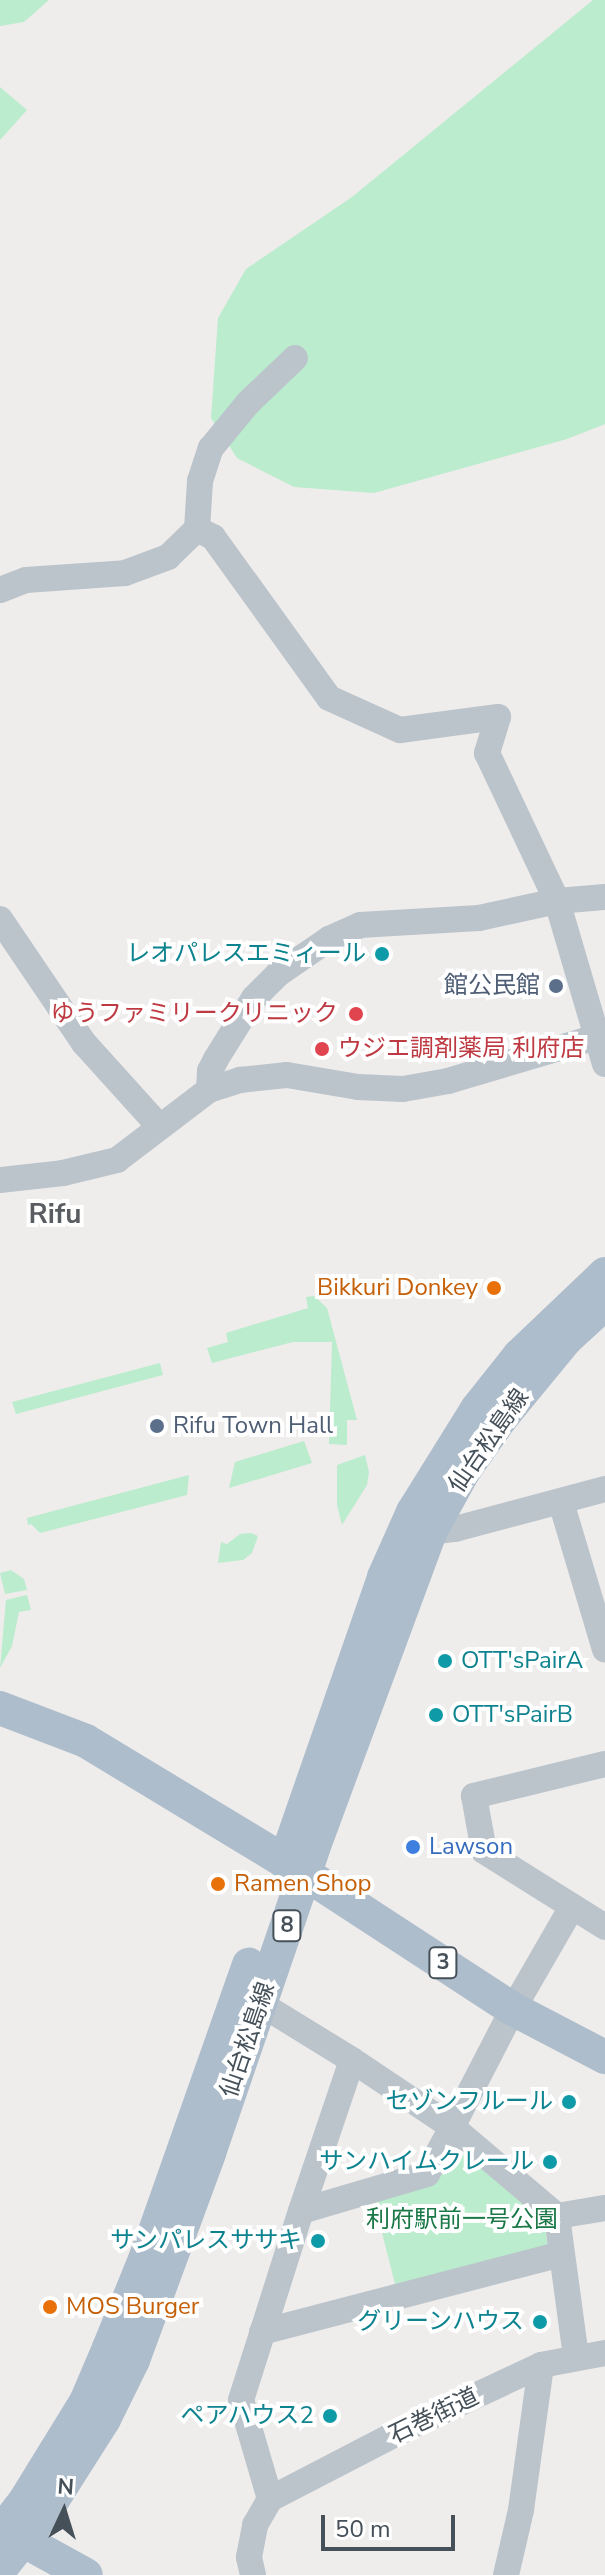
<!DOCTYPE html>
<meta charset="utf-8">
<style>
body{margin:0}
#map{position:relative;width:605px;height:2575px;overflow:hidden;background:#efecec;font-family:"Nunito Sans","Noto Sans JP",sans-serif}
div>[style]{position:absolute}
.green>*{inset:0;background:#bbeccd}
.minor>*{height:26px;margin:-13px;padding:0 13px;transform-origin:13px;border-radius:13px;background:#bbc4cb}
.major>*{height:34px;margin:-17px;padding:0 17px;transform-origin:17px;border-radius:17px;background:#adbdcb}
.dots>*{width:22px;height:22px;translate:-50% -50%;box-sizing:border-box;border:4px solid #fff;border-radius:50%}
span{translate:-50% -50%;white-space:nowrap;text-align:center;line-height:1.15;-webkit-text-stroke:8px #fff;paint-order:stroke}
.shield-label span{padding:2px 6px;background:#fff;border:2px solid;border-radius:6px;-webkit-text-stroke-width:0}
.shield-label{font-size:22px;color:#455059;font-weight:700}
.culture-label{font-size:24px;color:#0d838f}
.right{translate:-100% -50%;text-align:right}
.left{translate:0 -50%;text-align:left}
.service-label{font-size:24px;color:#4e5e75}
.health-label{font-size:24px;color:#be3a42}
.food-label{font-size:24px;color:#c56008}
.street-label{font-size:24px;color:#455059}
.shop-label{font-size:24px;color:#366cbe}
.park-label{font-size:24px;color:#1a7746}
.quarter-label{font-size:28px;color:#595d61;font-weight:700}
.north{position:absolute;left:24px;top:2471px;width:80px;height:80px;-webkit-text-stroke:6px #fff;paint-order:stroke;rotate:4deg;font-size:22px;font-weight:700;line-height:32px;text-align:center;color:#455059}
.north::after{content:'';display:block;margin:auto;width:28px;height:36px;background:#455059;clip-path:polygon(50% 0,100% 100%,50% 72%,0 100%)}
.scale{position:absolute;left:321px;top:2515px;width:134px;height:36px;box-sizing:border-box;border:4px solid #455059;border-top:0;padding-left:10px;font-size:24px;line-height:28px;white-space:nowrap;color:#455059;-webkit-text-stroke:6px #fff;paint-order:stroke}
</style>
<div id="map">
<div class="green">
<i style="clip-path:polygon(0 0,49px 0,24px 22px,0 26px)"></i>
<i style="clip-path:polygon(593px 0,605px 0,605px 424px,567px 439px,374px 493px,294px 487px,237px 458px,211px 418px,218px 318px,246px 269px,352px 197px)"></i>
<i style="clip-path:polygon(0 87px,27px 110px,0 140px)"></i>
<i style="clip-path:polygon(314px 1296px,327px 1308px,357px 1420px,347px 1420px,347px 1445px,329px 1444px,332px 1342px,293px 1342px,212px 1363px,207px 1348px,228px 1342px,226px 1333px,308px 1308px,306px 1297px)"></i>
<i style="clip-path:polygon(160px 1363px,163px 1375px,16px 1414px,12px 1402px)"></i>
<i style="clip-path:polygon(304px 1441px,312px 1463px,229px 1488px,235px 1462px)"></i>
<i style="clip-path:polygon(365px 1455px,369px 1472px,367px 1485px,342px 1525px,337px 1505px,337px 1465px)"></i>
<i style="clip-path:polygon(189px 1475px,187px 1495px,40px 1533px,31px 1524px,28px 1525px,27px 1518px)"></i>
<i style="clip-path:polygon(251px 1533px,258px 1536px,252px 1553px,243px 1560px,218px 1563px,221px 1542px,227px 1544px,240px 1534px)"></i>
<i style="clip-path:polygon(11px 1570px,24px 1579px,27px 1590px,5px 1594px,0 1573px)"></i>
<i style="clip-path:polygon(27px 1595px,31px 1610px,19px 1612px,12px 1646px,0 1668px,6px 1600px)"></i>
<i style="clip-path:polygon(455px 2143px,544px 2223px,548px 2246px,396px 2288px,374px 2201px)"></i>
</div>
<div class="minor">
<i style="left:197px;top:529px;width:18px;rotate:27deg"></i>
<i style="left:213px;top:537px;width:198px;rotate:54.2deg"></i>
<i style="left:329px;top:698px;width:78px;rotate:24.3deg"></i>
<i style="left:400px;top:730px;width:99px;rotate:-7.6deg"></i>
<i style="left:498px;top:717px;width:38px;rotate:107deg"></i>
<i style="left:487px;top:753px;width:164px;rotate:64.7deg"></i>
<i style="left:557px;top:901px;width:170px;rotate:73.6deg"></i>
<i style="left:0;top:590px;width:28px;rotate:-21deg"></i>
<i style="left:26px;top:580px;width:99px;rotate:-4deg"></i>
<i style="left:125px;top:573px;width:46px;rotate:-20.4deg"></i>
<i style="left:168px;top:557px;width:40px;rotate:-44deg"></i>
<i style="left:197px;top:529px;width:48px;rotate:-86.4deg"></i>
<i style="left:200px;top:481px;width:35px;rotate:-72deg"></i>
<i style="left:211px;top:448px;width:58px;rotate:-50.6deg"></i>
<i style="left:248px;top:403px;width:65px;rotate:-43.8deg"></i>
<i style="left:0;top:919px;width:150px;rotate:55.9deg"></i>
<i style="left:84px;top:1043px;width:112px;rotate:47.9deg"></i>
<i style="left:209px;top:1090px;width:19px;rotate:-87deg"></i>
<i style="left:210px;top:1071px;width:13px;rotate:-63deg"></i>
<i style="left:216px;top:1059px;width:72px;rotate:-58.1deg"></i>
<i style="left:254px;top:998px;width:34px;rotate:-45deg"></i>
<i style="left:278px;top:974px;width:62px;rotate:-34.5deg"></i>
<i style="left:329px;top:939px;width:34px;rotate:-24deg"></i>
<i style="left:360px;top:925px;width:119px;rotate:-3.4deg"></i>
<i style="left:479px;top:918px;width:80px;rotate:-12.3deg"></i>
<i style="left:557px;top:901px;width:48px;rotate:-4.8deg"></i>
<i style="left:0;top:1180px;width:63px;rotate:-6.3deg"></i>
<i style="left:63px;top:1173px;width:56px;rotate:-13.5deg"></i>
<i style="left:117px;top:1160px;width:116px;rotate:-37.3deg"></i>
<i style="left:209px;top:1090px;width:33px;rotate:-18deg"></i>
<i style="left:240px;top:1080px;width:47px;rotate:-6.1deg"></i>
<i style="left:287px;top:1075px;width:72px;rotate:9.6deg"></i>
<i style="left:358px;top:1087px;width:45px;rotate:2.5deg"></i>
<i style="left:403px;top:1089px;width:46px;rotate:-10.1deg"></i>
<i style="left:448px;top:1081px;width:155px;rotate:-16.5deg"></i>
<i style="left:561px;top:1502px;width:154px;rotate:73.4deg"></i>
<i style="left:430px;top:1532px;width:25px;rotate:-7deg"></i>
<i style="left:455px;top:1529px;width:155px;rotate:-14.9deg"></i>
<i style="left:605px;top:1764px;width:135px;rotate:166.3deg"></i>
<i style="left:474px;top:1796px;width:56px;rotate:79.7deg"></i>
<i style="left:484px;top:1851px;width:143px;rotate:32.1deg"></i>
<i style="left:261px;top:2004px;width:107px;rotate:31.6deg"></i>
<i style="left:557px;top:2216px;width:138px;rotate:-139.7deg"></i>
<i style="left:452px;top:2127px;width:133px;rotate:-62.7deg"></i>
<i style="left:513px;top:2009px;width:118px;rotate:-60deg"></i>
<i style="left:262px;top:2332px;width:309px;rotate:-14.6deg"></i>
<i style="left:576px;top:2357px;width:142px;rotate:-97.7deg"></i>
<i style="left:557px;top:2216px;width:49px;rotate:-9.5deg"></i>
<i style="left:270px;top:2499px;width:161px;rotate:-27.4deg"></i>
<i style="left:413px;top:2425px;width:141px;rotate:-25.1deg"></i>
<i style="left:541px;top:2365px;width:65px;rotate:-10.6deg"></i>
<i style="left:253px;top:2575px;width:18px;rotate:-103deg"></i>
<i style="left:249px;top:2557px;width:33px;rotate:-79deg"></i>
<i style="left:255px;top:2525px;width:30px;rotate:-60deg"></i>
<i style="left:270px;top:2499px;width:103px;rotate:-106.3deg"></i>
<i style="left:241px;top:2400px;width:198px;rotate:-72.4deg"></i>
<i style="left:301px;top:2211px;width:159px;rotate:-71.3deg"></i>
<i style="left:352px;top:2060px;width:120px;rotate:33.8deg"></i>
<i style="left:452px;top:2127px;width:53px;rotate:118deg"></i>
<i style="left:427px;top:2174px;width:131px;rotate:163.6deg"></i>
<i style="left:506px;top:2575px;width:67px;rotate:-77deg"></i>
<i style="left:521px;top:2510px;width:146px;rotate:-82.1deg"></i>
</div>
<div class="major">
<i style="left:0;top:1708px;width:92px;rotate:21deg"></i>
<i style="left:86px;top:1741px;width:255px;rotate:31.2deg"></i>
<i style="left:304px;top:1873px;width:249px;rotate:33.1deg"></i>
<i style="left:513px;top:2009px;width:104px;rotate:27.6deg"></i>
<i style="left:285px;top:1862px;width:302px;rotate:-70.8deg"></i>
<i style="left:384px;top:1577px;width:71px;rotate:-66deg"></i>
<i style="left:413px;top:1512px;width:121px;rotate:-58.1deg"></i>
<i style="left:477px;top:1409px;width:68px;rotate:-51.6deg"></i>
<i style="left:519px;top:1356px;width:119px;rotate:-43.6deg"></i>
<i style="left:6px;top:2531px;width:91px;rotate:28.8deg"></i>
<i style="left:0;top:2533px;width:41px;rotate:-52deg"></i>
<i style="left:25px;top:2501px;width:116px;rotate:-58.4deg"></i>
<i style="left:86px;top:2402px;width:59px;rotate:-66.9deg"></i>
<i style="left:109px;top:2348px;width:98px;rotate:-67.9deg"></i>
<i style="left:146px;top:2257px;width:310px;rotate:-70.6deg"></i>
<i style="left:0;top:2569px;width:73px;rotate:-51.7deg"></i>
<i style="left:45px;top:2512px;width:110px;rotate:-57.6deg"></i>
<i style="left:104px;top:2419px;width:66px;rotate:-63.8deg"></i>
<i style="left:133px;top:2360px;width:221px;rotate:-69.8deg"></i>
<i style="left:209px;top:2153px;width:336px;rotate:-71.1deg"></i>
<i style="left:318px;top:1835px;width:323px;rotate:-69.7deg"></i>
<i style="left:430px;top:1532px;width:68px;rotate:-61.2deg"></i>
<i style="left:463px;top:1472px;width:66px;rotate:-54.9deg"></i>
<i style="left:501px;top:1418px;width:102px;rotate:-50.6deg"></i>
<i style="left:566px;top:1339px;width:53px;rotate:-42.7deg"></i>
</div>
<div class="dots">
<i style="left:382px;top:954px;background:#0f9aa8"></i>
<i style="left:556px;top:986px;background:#5c6f8a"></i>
<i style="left:356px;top:1014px;background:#e0444e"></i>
<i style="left:322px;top:1049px;background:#e0444e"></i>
<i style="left:494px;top:1288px;background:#e8710a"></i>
<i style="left:157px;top:1426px;background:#5c6f8a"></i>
<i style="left:445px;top:1661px;background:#0f9aa8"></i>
<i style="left:436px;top:1715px;background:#0f9aa8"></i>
<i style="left:413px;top:1847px;background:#3f7fe0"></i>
<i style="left:218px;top:1884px;background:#e8710a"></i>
<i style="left:569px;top:2102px;background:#0f9aa8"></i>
<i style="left:550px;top:2162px;background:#0f9aa8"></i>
<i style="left:318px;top:2241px;background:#0f9aa8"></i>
<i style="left:50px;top:2307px;background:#e8710a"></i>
<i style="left:540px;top:2322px;background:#0f9aa8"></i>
<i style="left:330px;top:2416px;background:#0f9aa8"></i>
</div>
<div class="shield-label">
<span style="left:287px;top:1926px">8</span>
<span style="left:443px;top:1963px">3</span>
</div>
<div class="culture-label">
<span class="right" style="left:366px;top:954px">レオパレスエミィール</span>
<span class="left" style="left:461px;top:1661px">OTT'sPairA</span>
<span class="left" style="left:452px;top:1715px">OTT'sPairB</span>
<span class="right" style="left:553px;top:2102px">セゾンフルール</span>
<span class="right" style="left:534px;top:2162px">サンハイムクレール</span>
<span class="right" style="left:302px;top:2241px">サンパレスササキ</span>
<span class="right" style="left:524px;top:2322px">グリーンハウス</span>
<span class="right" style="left:314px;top:2416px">ペアハウス2</span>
</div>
<div class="service-label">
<span class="right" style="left:540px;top:986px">館公民館</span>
<span class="left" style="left:173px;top:1426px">Rifu Town Hall</span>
</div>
<div class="health-label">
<span class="right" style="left:338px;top:1014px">ゆうファミリークリニック</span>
<span class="left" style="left:338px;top:1049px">ウジエ調剤薬局 利府店</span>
</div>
<div class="food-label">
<span class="right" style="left:478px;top:1288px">Bikkuri Donkey</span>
<span class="left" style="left:234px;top:1884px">Ramen Shop</span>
<span class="left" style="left:66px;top:2307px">MOS Burger</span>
</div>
<div class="street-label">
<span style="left:489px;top:1441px;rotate:-55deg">仙台松島線</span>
<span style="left:248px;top:2040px;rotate:-71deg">仙台松島線</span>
<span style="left:434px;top:2416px;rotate:-26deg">石巻街道</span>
</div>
<div class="shop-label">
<span class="left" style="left:429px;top:1847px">Lawson</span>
</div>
<div class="park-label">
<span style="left:462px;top:2220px">利府駅前一号公園</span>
</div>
<div class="quarter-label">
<span style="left:55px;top:1214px">Rifu</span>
</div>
<div class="north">N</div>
<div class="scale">50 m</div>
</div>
